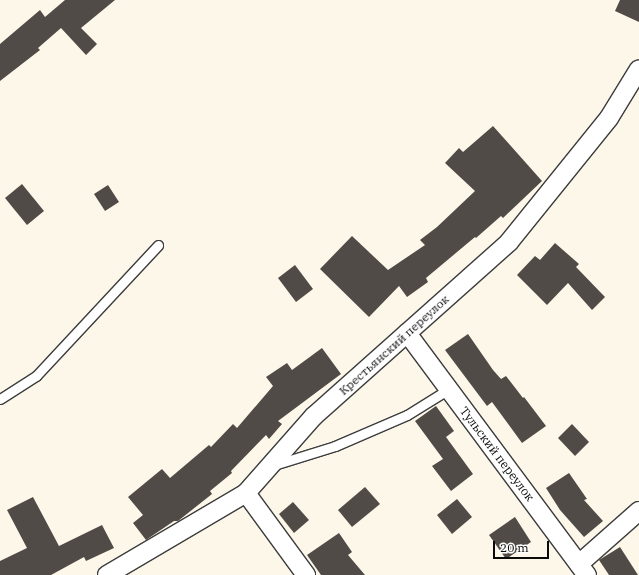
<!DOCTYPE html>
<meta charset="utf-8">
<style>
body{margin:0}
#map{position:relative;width:639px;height:575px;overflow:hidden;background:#fcf7e9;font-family:"IBM Plex Serif",serif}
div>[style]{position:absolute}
.building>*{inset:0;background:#514b48}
.roads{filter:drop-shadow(1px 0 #3d3d3d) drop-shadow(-1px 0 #3d3d3d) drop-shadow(0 1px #3d3d3d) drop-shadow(0 -1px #3d3d3d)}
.lane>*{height:9px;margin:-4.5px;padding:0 4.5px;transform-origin:4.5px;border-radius:4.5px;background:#fff}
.street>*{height:18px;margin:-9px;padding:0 9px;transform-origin:9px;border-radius:9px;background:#fff}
span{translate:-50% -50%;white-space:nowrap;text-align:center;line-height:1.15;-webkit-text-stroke:4px #fff;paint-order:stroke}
.street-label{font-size:12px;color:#0a0a0a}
.scale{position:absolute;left:493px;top:541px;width:56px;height:18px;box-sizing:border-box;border:2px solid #0a0a0a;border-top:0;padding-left:5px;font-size:12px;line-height:14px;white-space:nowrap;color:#0a0a0a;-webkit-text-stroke:3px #fff;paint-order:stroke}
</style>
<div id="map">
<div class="building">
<i style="clip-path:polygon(65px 0,115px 0,81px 28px,97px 44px,86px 55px,61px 28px,38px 48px,40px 50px,0 81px,0 44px,40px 10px,45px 17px)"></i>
<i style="clip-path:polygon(620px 0,639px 0,639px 22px,615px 11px)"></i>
<i style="clip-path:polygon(493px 126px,542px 181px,503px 218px,501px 216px,476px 238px,475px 237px,426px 278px,428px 282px,407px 297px,399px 286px,369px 317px,320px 269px,352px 236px,388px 270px,425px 245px,420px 240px,437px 227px,475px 191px,445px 163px,459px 148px,463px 152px)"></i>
<i style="clip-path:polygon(22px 184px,44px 211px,27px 225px,5px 198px)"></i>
<i style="clip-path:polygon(108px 185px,119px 202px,105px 211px,94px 194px)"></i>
<i style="clip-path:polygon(555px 243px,579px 264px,576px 267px,605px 297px,592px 310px,568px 283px,547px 305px,517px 275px,535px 256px,540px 260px)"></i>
<i style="clip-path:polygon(295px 265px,313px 289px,296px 302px,278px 278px)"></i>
<i style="clip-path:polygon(468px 334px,493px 370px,501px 379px,506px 376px,523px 398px,524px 397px,546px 426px,522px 443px,492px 402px,487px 406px,445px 350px)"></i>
<i style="clip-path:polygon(322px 348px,341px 374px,278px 421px,282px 424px,269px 439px,266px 435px,231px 471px,232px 473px,210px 491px,212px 494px,178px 521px,174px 521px,146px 540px,133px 523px,143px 515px,128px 497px,162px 469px,170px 478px,209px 445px,211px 447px,233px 424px,237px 428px,273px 386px,266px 377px,287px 363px,292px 370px)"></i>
<i style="clip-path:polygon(436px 406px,454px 431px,446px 437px,473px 474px,451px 491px,432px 466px,443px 459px,415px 421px)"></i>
<i style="clip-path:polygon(572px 424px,589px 442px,575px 456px,558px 438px)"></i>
<i style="clip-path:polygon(569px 473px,587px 499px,584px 500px,603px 521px,584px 537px,560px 510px,546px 488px)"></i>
<i style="clip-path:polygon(365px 487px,380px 504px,352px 527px,338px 510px)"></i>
<i style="clip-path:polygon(33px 497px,59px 546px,102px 525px,114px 548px,86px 561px,84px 557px,51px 575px,0 575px,0 561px,27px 548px,7px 510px)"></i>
<i style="clip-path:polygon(457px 499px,472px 517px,452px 534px,437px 515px)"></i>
<i style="clip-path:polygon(293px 502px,309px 520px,294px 533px,279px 514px)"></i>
<i style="clip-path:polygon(515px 517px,531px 542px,506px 559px,489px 535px)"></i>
<i style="clip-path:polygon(339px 533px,352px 552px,348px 555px,365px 575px,321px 575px,307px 555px)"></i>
<i style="clip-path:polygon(620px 547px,638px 575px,609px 575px,599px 560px)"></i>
</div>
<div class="roads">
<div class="lane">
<i style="left:0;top:399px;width:43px;rotate:-32.6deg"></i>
<i style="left:36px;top:376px;width:179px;rotate:-47deg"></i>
<i style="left:274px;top:465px;width:64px;rotate:-17.3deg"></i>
<i style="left:335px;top:446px;width:78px;rotate:-23.3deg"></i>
<i style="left:407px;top:415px;width:49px;rotate:-31.8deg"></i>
</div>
<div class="street">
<i style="left:407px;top:333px;width:302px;rotate:53.4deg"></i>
<i style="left:246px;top:493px;width:102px;rotate:53.8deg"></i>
<i style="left:579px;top:564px;width:80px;rotate:-41.5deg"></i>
<i style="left:107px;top:575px;width:161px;rotate:-30.5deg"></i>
<i style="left:246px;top:493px;width:103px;rotate:-48.6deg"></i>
<i style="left:314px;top:416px;width:261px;rotate:-41.7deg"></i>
<i style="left:509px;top:242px;width:159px;rotate:-51.1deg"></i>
<i style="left:609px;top:118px;width:57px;rotate:-58.5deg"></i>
</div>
</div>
<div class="street-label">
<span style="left:394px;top:345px;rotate:-42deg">Крестьянский переулок</span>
<span style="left:497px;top:454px;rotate:53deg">Тульский переулок</span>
</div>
<div class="scale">20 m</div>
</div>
